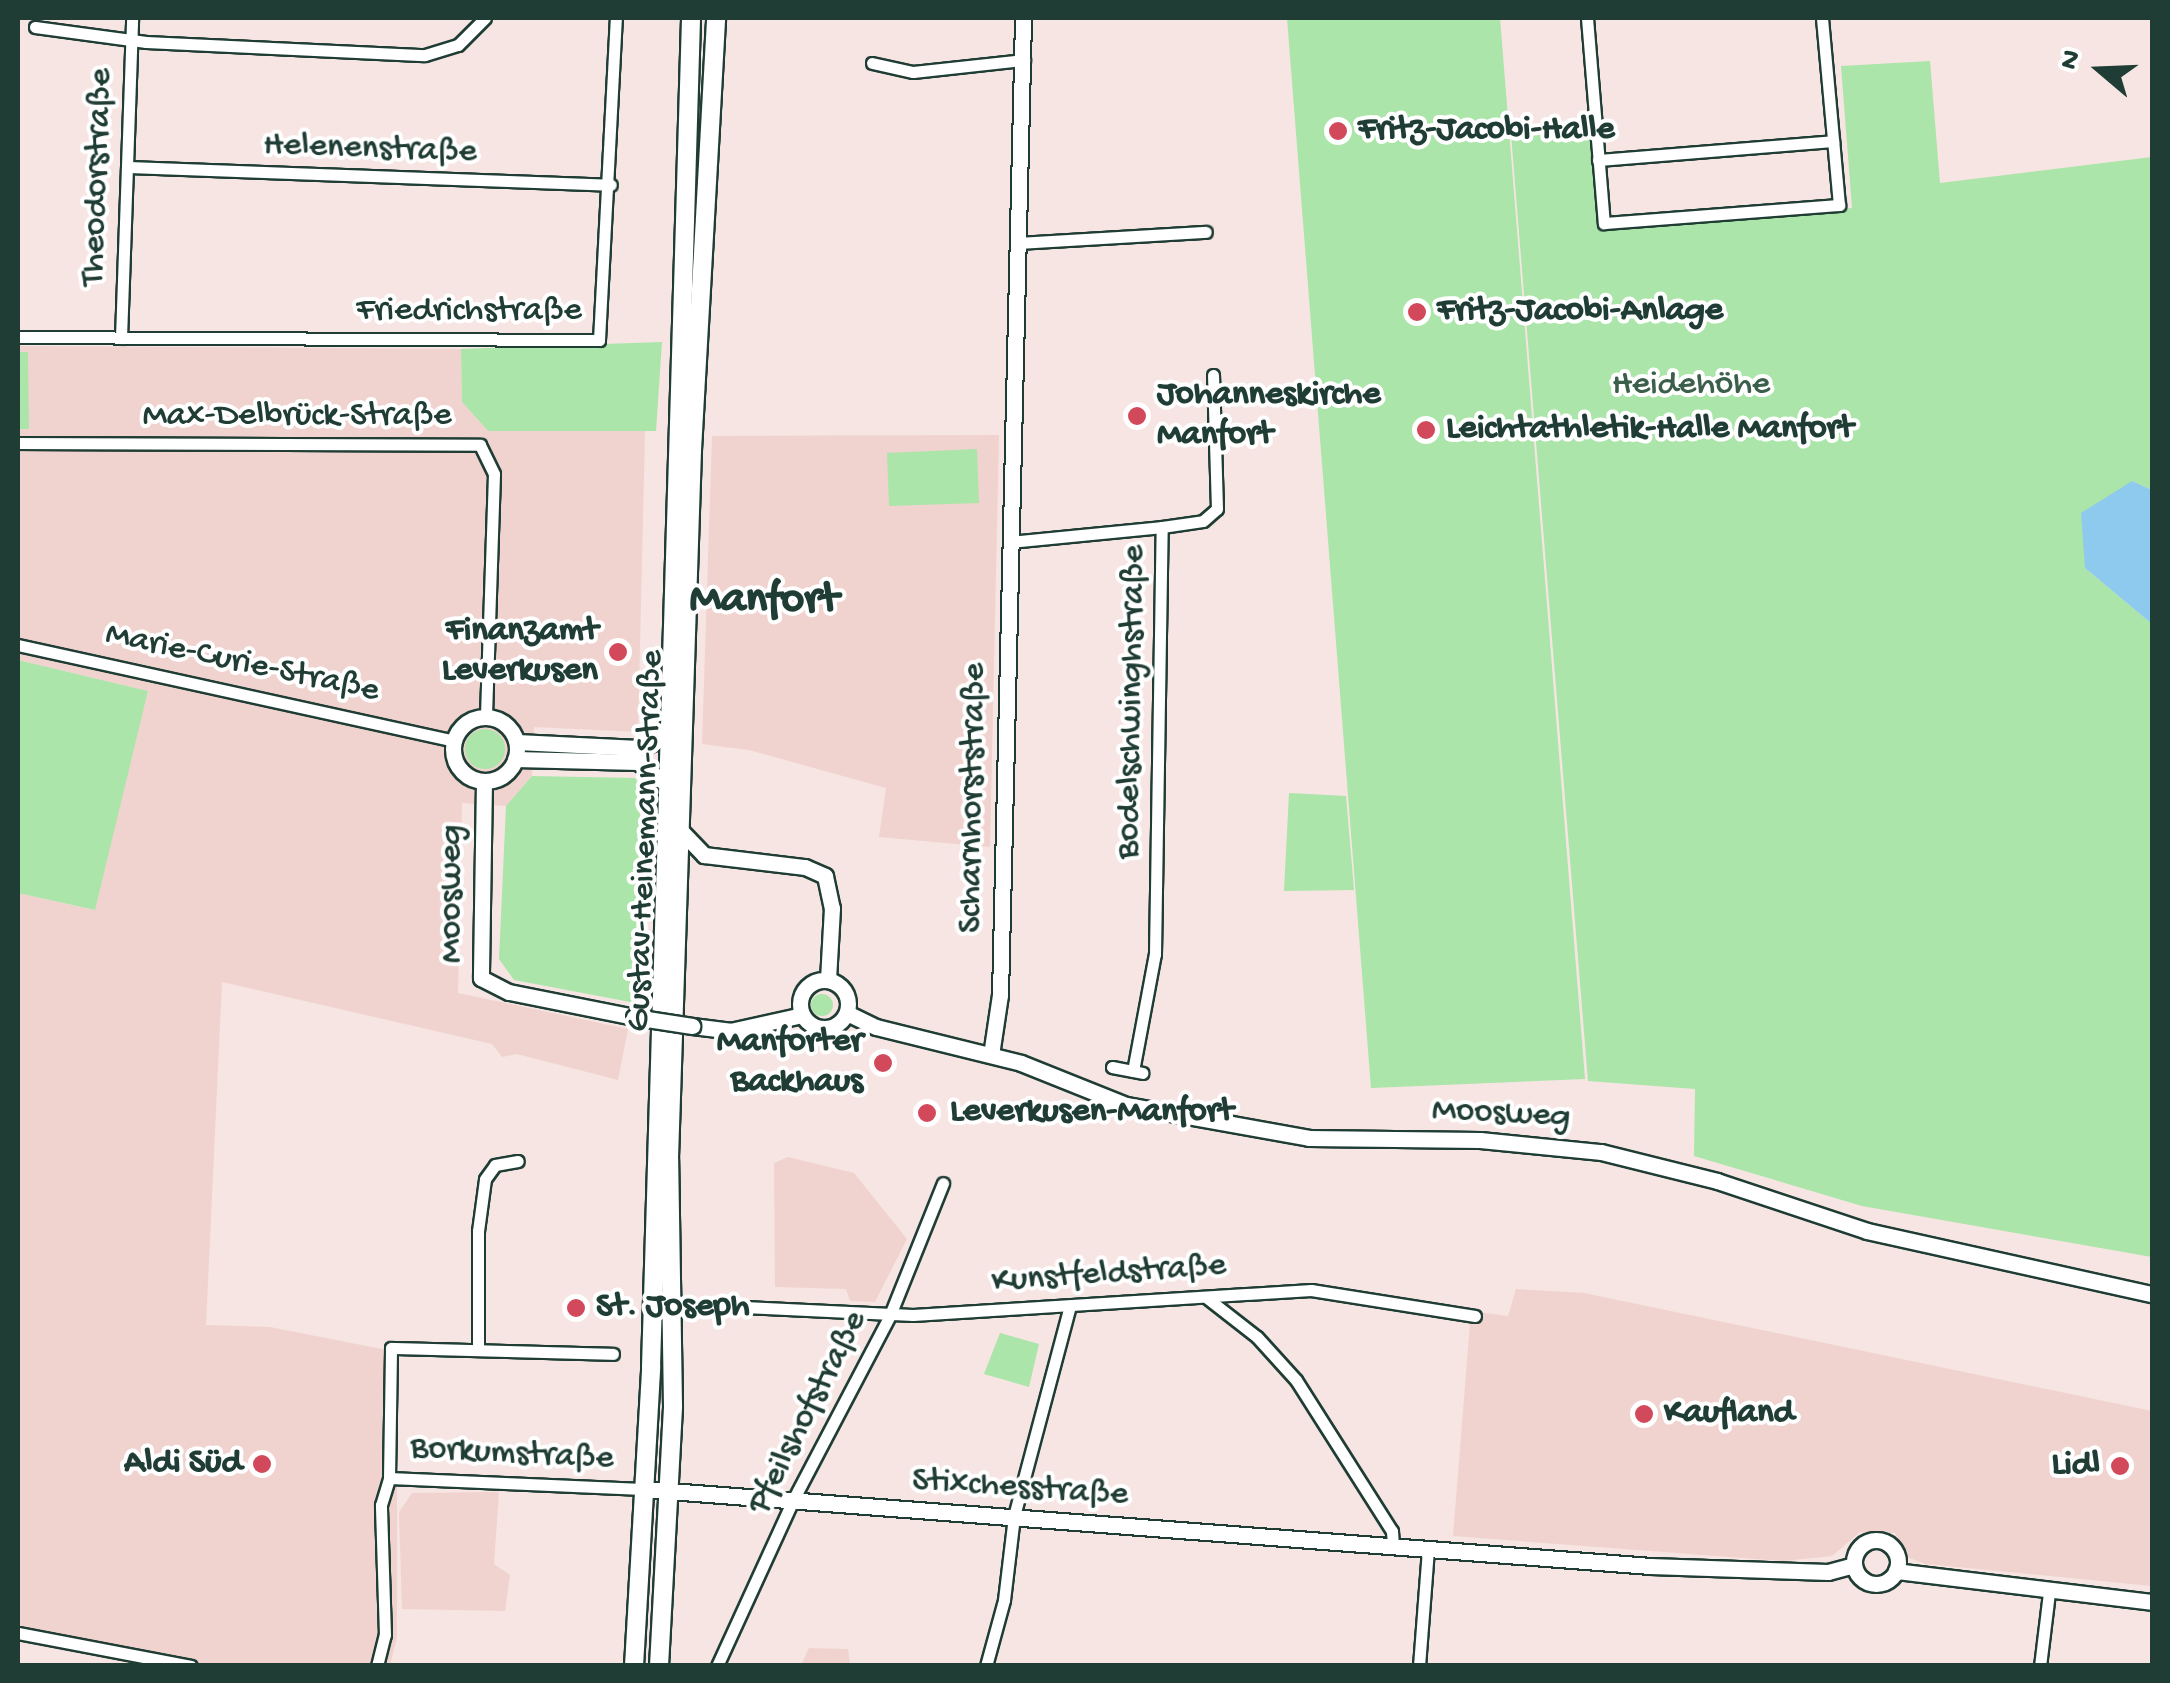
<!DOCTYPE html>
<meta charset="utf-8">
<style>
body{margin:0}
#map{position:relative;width:2170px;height:1683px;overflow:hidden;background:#f6e5e2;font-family:"Gochi Hand",sans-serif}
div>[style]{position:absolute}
.built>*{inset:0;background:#f0d3ce}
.green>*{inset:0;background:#abe5a9}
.round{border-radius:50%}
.water>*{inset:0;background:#8ec9ee}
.roads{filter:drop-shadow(2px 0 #1f3d34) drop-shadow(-2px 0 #1f3d34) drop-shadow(0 2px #1f3d34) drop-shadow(0 -2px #1f3d34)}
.minor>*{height:11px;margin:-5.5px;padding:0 5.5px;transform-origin:5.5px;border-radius:5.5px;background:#fff}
.tertiary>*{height:15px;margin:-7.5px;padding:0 7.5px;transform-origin:7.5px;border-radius:7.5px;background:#fff}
.tertiary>.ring{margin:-7.5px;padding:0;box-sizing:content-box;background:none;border:15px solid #fff;border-radius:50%}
.secondary>*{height:18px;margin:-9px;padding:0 9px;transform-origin:9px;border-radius:9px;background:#fff}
.bridges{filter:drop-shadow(2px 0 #1f3d34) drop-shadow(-2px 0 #1f3d34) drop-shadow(0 2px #1f3d34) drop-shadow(0 -2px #1f3d34)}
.tertiary-bridge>*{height:15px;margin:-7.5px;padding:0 7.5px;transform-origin:7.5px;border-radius:7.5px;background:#fff}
.dots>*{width:28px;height:28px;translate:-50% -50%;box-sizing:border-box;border:5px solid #fff;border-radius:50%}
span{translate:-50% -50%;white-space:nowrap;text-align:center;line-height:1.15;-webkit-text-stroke:8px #fff;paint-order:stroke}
.poi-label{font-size:35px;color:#1f3d34;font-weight:700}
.left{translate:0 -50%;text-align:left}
.right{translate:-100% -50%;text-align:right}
.street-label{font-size:35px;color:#1f3d34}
.park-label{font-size:35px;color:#3b5f4b}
.district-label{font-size:45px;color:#1f3d34;font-weight:700}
.frame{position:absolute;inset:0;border:20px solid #1f3d34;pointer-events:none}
.north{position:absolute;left:2050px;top:20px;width:100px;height:100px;-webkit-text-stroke:8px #fff;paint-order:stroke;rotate:289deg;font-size:28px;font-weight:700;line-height:40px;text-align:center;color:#1f3d34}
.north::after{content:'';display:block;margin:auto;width:35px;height:45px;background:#1f3d34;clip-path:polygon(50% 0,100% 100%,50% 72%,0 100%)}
</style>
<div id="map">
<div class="built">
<i style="clip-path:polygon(18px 346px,461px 349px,462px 402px,488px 431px,645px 431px,638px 732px,534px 727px,532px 776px,506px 806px,462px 803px,458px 993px,628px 1029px,618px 1080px,517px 1054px,502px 1057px,492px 1044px,222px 982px,206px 1325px,270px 1327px,397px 1352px,397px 1638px,390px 1665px,139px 1665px,18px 1640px,18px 893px,94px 910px,148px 691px,18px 660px)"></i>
<i style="clip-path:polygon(999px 435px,990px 847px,879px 837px,886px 788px,749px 750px,702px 744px,712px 436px)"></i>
<i style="clip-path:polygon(788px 1157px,854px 1173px,907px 1239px,875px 1302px,850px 1301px,846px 1289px,775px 1287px,774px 1163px)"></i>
<i style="clip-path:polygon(1516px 1289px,1584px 1293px,2152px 1411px,2152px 1586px,1926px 1564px,1909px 1558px,1895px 1533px,1860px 1532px,1832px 1556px,1783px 1561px,1453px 1536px,1471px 1311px,1508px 1316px)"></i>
<i style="clip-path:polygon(499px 1492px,494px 1564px,510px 1575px,505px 1611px,402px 1609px,399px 1512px,412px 1493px)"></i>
<i style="clip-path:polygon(809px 1648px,848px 1649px,850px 1665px,801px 1665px)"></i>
</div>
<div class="green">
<i style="clip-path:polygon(1287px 18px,1500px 18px,1585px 1079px,1371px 1088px)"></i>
<i style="clip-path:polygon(1930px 61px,1940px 183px,2152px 157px,2152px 490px,2132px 481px,2085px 568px,2152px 624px,2152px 1257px,1862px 1206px,1694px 1156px,1695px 1089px,1588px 1081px,1511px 134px,1590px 127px,1600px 228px,1852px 208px,1841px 66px)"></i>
<i style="clip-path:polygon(662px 342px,656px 431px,488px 431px,462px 402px,461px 349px)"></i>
<i style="clip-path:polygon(18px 352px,28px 352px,29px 429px,18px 429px)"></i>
<i style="clip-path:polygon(977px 449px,979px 503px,889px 506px,887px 453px)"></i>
<i style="clip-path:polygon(18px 660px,148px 691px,95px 910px,18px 893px)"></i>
<i class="round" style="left:465px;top:729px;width:40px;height:40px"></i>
<i style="clip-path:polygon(532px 776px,635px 778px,641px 788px,635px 964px,641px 1004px,514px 980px,499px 959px,506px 806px)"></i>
<i style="clip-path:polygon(1289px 793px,1346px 796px,1354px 890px,1284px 891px)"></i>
<i class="round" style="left:811px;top:994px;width:22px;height:22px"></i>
<i style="clip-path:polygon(1000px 1333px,1039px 1344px,1029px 1387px,984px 1374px)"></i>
</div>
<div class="water">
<i style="clip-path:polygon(2132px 481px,2152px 490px,2152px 624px,2085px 568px,2081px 513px)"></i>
</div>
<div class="roads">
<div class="minor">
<i style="left:1587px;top:18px;width:206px;rotate:85.3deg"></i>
<i style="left:1604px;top:223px;width:236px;rotate:-4.4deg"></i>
<i style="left:1839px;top:205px;width:188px;rotate:-95.2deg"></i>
<i style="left:35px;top:27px;width:112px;rotate:7.7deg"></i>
<i style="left:146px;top:42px;width:279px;rotate:2.7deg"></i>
<i style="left:425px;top:55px;width:34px;rotate:-17deg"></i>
<i style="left:458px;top:45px;width:38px;rotate:-45deg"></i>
<i style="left:872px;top:63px;width:42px;rotate:12.4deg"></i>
<i style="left:913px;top:72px;width:112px;rotate:-6.2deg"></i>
<i style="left:1598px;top:160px;width:236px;rotate:-4.6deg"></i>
<i style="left:127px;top:167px;width:484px;rotate:2.1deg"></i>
<i style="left:1019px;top:243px;width:187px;rotate:-3.4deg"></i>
<i style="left:18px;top:337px;width:581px;rotate:0.3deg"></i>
<i style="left:599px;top:340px;width:322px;rotate:-87deg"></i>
<i style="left:121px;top:338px;width:320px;rotate:-88deg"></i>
<i style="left:18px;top:443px;width:462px;rotate:0.2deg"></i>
<i style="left:480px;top:445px;width:32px;rotate:64deg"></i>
<i style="left:494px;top:474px;width:243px;rotate:91.9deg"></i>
<i style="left:1010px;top:542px;width:153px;rotate:-5.6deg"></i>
<i style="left:18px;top:645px;width:446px;rotate:12.4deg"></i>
<i style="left:1112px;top:1067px;width:31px;rotate:11deg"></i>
<i style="left:1133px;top:1071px;width:119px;rotate:-79.4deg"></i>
<i style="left:1155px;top:954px;width:427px;rotate:-89.1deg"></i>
<i style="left:1162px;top:527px;width:41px;rotate:-8.3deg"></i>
<i style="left:1203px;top:521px;width:18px;rotate:-41deg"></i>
<i style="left:1217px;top:509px;width:134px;rotate:-91.7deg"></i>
<i style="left:1207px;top:1298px;width:63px;rotate:38deg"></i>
<i style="left:1257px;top:1337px;width:58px;rotate:47.8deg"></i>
<i style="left:1296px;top:1380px;width:179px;rotate:57.6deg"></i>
<i style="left:1392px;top:1531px;width:15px;rotate:86deg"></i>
<i style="left:744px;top:1307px;width:169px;rotate:2.7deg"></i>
<i style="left:913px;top:1315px;width:399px;rotate:-3.6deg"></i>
<i style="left:1311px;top:1290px;width:166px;rotate:9deg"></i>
<i style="left:478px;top:1349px;width:118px;rotate:-90deg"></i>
<i style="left:478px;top:1231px;width:52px;rotate:-82.3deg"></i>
<i style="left:485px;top:1179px;width:17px;rotate:-54deg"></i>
<i style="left:495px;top:1165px;width:23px;rotate:-10deg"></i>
<i style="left:389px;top:1478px;width:254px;rotate:2.5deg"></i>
<i style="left:18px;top:1633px;width:176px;rotate:10.8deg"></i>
<i style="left:377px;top:1666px;width:32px;rotate:-76deg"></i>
<i style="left:385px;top:1635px;width:130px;rotate:-91.8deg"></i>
<i style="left:381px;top:1505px;width:28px;rotate:-73deg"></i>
<i style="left:389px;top:1478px;width:130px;rotate:-89.1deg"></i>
<i style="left:391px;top:1348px;width:222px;rotate:1.5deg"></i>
<i style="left:717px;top:1666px;width:180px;rotate:-65.4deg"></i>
<i style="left:792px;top:1502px;width:211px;rotate:-62.3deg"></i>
<i style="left:890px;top:1315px;width:142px;rotate:-68.1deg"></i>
<i style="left:986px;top:1666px;width:68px;rotate:-74.7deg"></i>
<i style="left:1004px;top:1600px;width:85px;rotate:-83.2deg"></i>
<i style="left:1014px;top:1516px;width:217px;rotate:-75.1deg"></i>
<i style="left:1419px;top:1666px;width:116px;rotate:-85.6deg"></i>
<i style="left:2040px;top:1666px;width:74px;rotate:-83deg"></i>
</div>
<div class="tertiary">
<i class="ring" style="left:453px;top:717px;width:49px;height:49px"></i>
<i style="left:517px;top:742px;width:122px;rotate:2.8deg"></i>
<i style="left:639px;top:748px;width:17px;rotate:-21deg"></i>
<i style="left:655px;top:742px;width:21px;rotate:-51deg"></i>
<i style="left:515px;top:759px;width:123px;rotate:1.4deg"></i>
<i style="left:638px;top:762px;width:36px;rotate:38deg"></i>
<i style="left:484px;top:781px;width:197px;rotate:90.9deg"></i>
<i style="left:481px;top:978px;width:31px;rotate:27deg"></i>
<i style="left:509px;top:992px;width:127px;rotate:11.3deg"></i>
<i style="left:680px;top:830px;width:35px;rotate:46deg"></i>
<i style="left:704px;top:855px;width:102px;rotate:6.8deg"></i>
<i style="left:805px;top:867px;width:22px;rotate:24deg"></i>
<i style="left:825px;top:876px;width:33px;rotate:78deg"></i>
<i style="left:832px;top:908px;width:72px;rotate:93.2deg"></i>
<i class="ring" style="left:800px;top:980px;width:33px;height:33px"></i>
<i style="left:847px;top:1013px;width:32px;rotate:26deg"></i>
<i style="left:876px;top:1027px;width:149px;rotate:13.9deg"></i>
<i style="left:1021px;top:1063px;width:113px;rotate:21.8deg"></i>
<i style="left:1126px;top:1105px;width:186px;rotate:10.2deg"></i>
<i style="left:1309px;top:1138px;width:171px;rotate:0.7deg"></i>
<i style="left:1480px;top:1140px;width:122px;rotate:5.7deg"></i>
<i style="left:1601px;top:1152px;width:120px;rotate:14deg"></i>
<i style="left:1717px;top:1181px;width:158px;rotate:18.4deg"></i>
<i style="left:1867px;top:1231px;width:292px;rotate:12.5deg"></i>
<i style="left:692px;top:1026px;width:38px;rotate:7deg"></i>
<i style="left:730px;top:1031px;width:74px;rotate:-12.5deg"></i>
<i style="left:991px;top:1055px;width:61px;rotate:-81.5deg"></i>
<i style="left:1000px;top:995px;width:977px;rotate:-88.65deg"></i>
<i style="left:643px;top:1489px;width:1010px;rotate:4.37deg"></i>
<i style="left:1650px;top:1566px;width:178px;rotate:1.9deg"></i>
<i style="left:1828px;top:1572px;width:27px;rotate:-15deg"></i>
<i class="ring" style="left:1854px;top:1540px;width:29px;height:29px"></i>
<i style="left:1896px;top:1571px;width:258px;rotate:6.9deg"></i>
</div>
<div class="secondary">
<i style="left:634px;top:1666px;width:299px;rotate:-86.7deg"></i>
<i style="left:651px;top:1367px;width:1350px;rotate:-88.3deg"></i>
<i style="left:659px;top:1666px;width:260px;rotate:-86.9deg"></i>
<i style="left:673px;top:1406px;width:248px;rotate:-90.9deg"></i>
<i style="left:669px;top:1158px;width:708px;rotate:-88.14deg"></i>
<i style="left:692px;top:450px;width:433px;rotate:-86.8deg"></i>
</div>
</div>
<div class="bridges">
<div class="tertiary-bridge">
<i style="left:634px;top:1017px;width:59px;rotate:8.8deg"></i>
</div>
</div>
<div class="dots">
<i style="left:1338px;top:131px;background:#d1495b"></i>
<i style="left:1417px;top:312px;background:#d1495b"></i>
<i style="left:1137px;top:416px;background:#d1495b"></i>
<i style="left:1426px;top:430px;background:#d1495b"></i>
<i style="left:618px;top:652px;background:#d1495b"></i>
<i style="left:883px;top:1063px;background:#d1495b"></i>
<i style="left:927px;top:1113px;background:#d1495b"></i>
<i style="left:576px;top:1308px;background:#d1495b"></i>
<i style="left:1644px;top:1414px;background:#d1495b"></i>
<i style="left:262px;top:1464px;background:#d1495b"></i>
<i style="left:2120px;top:1466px;background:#d1495b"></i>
</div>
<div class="poi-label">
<span class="left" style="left:1358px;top:131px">Fritz-Jacobi-Halle</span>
<span class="left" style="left:1437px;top:312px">Fritz-Jacobi-Anlage</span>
<span class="left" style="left:1157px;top:416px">Johanneskirche<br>Manfort</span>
<span class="left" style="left:1446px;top:430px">Leichtathletik-Halle Manfort</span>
<span class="right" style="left:598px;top:652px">Finanzamt<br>Leverkusen</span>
<span class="right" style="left:863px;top:1063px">Manforter<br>Backhaus</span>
<span class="left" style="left:950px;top:1113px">Leverkusen-Manfort</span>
<span class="left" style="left:596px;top:1308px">St. Joseph</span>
<span class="left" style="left:1664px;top:1414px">Kaufland</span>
<span class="right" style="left:242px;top:1464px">Aldi Süd</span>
<span class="right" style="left:2100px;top:1466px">Lidl</span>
</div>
<div class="street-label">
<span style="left:370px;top:150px;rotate:2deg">Helenenstraße</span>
<span style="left:99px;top:177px;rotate:-88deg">Theodorstraße</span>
<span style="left:469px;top:312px">Friedrichstraße</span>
<span style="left:297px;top:417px">Max-Delbrück-Straße</span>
<span style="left:242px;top:664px;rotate:12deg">Marie-Curie-Straße</span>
<span style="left:1133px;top:702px;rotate:-89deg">Bodelschwinghstraße</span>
<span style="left:974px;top:798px;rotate:-89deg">Scharnhorststraße</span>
<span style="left:647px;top:841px;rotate:-88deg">Gustav-Heinemann-Straße</span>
<span style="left:453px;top:894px;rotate:-90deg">Moosweg</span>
<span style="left:1501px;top:1115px;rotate:3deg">Moosweg</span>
<span style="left:1109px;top:1275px;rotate:-4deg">Kunstfeldstraße</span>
<span style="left:809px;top:1413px;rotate:-63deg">Pfeilshofstraße</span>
<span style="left:512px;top:1455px;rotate:3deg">Borkumstraße</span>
<span style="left:1020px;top:1489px;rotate:4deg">Stixchesstraße</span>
</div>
<div class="park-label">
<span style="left:1691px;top:386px">Heidehöhe</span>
</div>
<div class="district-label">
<span style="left:764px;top:601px">Manfort</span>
</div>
<div class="frame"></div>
<div class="north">N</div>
</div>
